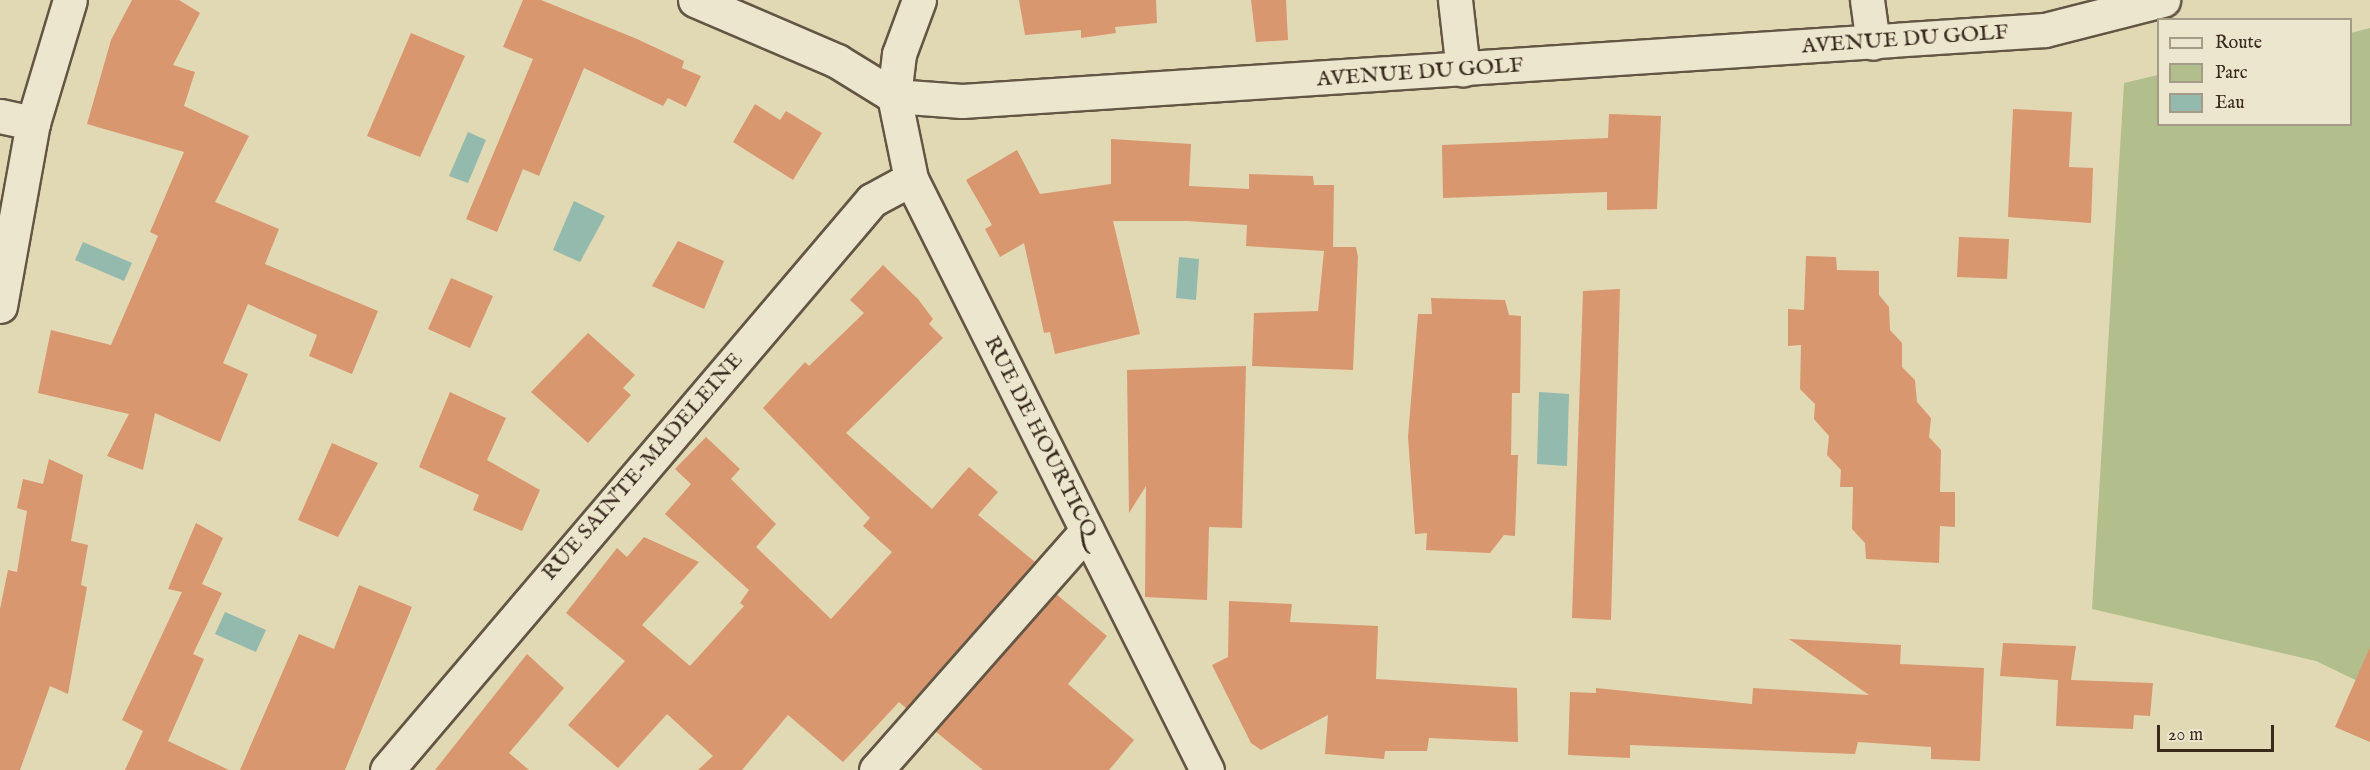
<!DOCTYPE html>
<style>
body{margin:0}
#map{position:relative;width:2370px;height:770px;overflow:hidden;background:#e1d8b4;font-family:"IM FELL English",serif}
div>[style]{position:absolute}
.green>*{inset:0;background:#b2bf8d}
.water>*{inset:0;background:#94baad}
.building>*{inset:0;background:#d9976f}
.roads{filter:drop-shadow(2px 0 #635644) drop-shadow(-2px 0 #635644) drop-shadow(0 2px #635644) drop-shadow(0 -2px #635644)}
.minor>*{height:33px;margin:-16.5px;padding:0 16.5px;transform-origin:16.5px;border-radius:16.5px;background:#ece6ce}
span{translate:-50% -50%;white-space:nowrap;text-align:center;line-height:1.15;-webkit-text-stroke:6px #ece6ce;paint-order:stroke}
.street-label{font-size:22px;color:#392a1e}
.legend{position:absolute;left:2157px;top:18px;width:195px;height:108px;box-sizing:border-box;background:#ece6ce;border:2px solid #a49b88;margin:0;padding:8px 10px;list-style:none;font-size:18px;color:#392a1e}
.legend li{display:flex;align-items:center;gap:12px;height:30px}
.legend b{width:30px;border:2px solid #a49b88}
.scale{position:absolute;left:2157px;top:725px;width:117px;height:27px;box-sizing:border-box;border:3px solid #392a1e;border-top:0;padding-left:8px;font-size:18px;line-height:21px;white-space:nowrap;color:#392a1e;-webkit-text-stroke:4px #ece6ce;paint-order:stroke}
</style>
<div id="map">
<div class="green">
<i style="clip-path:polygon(2370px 28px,2370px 687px,2316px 661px,2092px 609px,2124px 83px,2158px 75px,2158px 124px,2350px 124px,2351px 33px)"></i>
</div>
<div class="water">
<i style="clip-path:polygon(468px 132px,486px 140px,468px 183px,449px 176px)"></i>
<i style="clip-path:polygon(574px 201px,605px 216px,580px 262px,553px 250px)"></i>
<i style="clip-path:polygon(83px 242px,132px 263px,124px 281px,75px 260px)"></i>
<i style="clip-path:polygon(1179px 257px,1199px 259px,1196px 300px,1176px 298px)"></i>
<i style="clip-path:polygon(1539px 392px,1569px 394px,1567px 466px,1537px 464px)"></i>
<i style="clip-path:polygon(225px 612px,266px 630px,256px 652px,215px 634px)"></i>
</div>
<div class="building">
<i style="clip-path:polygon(132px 0,179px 0,200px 13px,173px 65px,195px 72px,184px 106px,249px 136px,215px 202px,279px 229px,265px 264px,378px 311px,352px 374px,309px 356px,317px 335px,248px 304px,223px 363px,248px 374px,220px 442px,155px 413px,143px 470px,107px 456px,129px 414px,38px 393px,51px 330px,111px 345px,158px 236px,150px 232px,184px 152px,87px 124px,111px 40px)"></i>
<i style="clip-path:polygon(523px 0,541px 0,637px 39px,684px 61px,682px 68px,701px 76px,686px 107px,668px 98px,663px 106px,584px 68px,539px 176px,523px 169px,497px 232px,466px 219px,533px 59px,503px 47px)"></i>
<i style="clip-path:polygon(1019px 0,1156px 0,1157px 23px,1115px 27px,1116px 33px,1081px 38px,1081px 30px,1025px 35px)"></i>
<i style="clip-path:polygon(1251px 0,1286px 0,1288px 40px,1256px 42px)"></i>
<i style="clip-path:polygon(411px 33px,465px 56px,420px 157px,367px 136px)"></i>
<i style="clip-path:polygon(755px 104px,780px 120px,786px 111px,822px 133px,793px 180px,733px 142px)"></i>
<i style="clip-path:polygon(2013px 109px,2072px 112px,2069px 167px,2093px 168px,2091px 223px,2008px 217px)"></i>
<i style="clip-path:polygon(1609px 114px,1661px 116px,1657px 209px,1607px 210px,1607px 192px,1443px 198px,1442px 145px,1608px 138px)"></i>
<i style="clip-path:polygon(1111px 139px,1191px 144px,1189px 186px,1249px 189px,1249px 174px,1313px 176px,1314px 185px,1334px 185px,1333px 247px,1356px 247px,1358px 257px,1353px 370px,1252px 366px,1254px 313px,1318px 311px,1324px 251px,1246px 246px,1247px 225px,1187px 221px,1113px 221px,1140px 334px,1055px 354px,1050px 332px,1044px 333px,1024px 243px,1000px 257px,985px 229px,992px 225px,966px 180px,1017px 150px,1040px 194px,1111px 184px)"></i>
<i style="clip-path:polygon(1959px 237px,2009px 239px,2007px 279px,1957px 277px)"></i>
<i style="clip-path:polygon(678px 241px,724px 261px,704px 309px,652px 286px)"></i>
<i style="clip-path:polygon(1806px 256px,1836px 257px,1837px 270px,1879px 271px,1879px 295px,1889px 307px,1890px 330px,1902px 343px,1902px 367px,1915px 380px,1917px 402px,1931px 418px,1929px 437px,1941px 450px,1940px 492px,1955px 492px,1955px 527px,1940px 526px,1939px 563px,1866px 559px,1865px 543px,1852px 529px,1853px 487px,1840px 487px,1841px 470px,1827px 455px,1829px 436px,1814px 419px,1815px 404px,1800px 389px,1801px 345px,1788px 346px,1788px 309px,1804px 310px)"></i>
<i style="clip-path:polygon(883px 265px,918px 299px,933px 319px,929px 324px,943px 338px,846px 433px,932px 509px,969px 467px,998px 492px,978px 515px,1035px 562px,906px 708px,899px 702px,843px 762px,788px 715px,742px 770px,698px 770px,713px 756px,667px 714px,618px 768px,568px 725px,625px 661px,566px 613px,617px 548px,627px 557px,644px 537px,699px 562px,642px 625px,690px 666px,744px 606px,740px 603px,749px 590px,665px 514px,691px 484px,675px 469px,706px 437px,740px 469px,731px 479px,776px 524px,756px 547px,831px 619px,892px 552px,863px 526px,870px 518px,763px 408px,805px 362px,809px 366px,864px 313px,850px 300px)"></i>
<i style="clip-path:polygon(451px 278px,493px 296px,470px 348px,428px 329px)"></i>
<i style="clip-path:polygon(1620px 289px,1611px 620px,1572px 618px,1583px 291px)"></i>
<i style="clip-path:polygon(1431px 298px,1505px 300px,1509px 315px,1521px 316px,1520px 393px,1512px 393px,1511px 455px,1518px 455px,1515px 536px,1504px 535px,1490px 553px,1426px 550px,1427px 533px,1415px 534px,1408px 437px,1418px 314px,1432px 314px)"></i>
<i style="clip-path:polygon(588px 333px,635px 375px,623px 388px,631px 395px,588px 443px,531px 392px)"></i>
<i style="clip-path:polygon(1246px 366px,1242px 528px,1209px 527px,1207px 600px,1145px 597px,1146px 486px,1129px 513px,1127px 370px)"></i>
<i style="clip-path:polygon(450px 392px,506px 418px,487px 460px,540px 490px,522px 531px,473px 510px,479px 495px,419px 467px)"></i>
<i style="clip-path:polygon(332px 443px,378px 463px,338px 537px,298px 520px)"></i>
<i style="clip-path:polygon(49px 459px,83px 475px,71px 541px,88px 545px,81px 585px,87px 587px,68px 694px,50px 686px,20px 770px,0 770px,0 609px,8px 570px,17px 572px,27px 511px,17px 508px,23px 479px,43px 484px)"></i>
<i style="clip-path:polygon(196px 523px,223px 538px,202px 584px,222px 593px,193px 654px,204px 659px,168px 741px,229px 770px,125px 770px,143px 731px,122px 720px,182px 592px,168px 589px)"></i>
<i style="clip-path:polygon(359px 585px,412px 607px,345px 770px,240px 770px,299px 634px,334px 649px)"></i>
<i style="clip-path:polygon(1056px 594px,1107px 636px,1068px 684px,1134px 740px,1109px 770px,983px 770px,935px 731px)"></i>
<i style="clip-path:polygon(1229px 601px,1292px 604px,1290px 622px,1378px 626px,1376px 679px,1517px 688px,1518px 742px,1429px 738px,1427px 751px,1385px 751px,1384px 759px,1325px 754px,1328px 715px,1261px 750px,1251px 743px,1212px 665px,1228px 657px)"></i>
<i style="clip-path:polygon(1789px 639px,1901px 645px,1900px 664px,1984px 668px,1980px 761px,1931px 759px,1931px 747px,1858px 742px,1855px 754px,1630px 745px,1630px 758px,1568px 755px,1570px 692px,1596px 693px,1596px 688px,1752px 704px,1753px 688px,1869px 695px)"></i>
<i style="clip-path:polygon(2003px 643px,2076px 646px,2071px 680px,2153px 683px,2150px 716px,2134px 715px,2133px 729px,2056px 726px,2058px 680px,2000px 676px)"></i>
<i style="clip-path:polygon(2370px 647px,2370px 742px,2335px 727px)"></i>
<i style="clip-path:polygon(527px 654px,564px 688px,509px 753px,529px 770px,435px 770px)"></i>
</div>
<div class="roads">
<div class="minor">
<i style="left:695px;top:0;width:155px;rotate:23.2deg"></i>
<i style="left:837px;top:61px;width:67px;rotate:31.6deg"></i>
<i style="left:894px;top:96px;width:68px;rotate:4.2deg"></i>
<i style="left:962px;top:101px;width:1085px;rotate:-3.75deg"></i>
<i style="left:2045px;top:30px;width:122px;rotate:-14.3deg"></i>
<i style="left:919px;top:0;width:58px;rotate:110.3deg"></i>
<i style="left:899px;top:54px;width:42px;rotate:96.8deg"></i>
<i style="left:894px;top:96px;width:85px;rotate:78.4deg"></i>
<i style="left:911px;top:179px;width:661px;rotate:63.4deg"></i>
<i style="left:1455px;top:0;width:70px;rotate:83.5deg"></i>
<i style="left:1867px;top:0;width:43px;rotate:82.1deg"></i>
<i style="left:0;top:116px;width:34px;rotate:12deg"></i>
<i style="left:0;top:306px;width:186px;rotate:-79.8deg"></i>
<i style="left:33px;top:123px;width:128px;rotate:-73.3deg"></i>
<i style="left:387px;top:770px;width:748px;rotate:-49.61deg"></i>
<i style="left:872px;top:200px;width:44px;rotate:-28.3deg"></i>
<i style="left:876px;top:770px;width:319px;rotate:-48.6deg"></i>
</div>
</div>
<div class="street-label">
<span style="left:1905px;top:40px;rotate:-4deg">AVENUE DU GOLF</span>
<span style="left:1420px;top:73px;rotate:-4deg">AVENUE DU GOLF</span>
<span style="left:1040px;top:437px;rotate:63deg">RUE DE HOURTICQ</span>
<span style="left:643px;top:467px;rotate:-49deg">RUE SAINTE-MADELEINE</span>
</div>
<ul class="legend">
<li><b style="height:8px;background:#ece6ce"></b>Route</li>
<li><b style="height:16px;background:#b2bf8d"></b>Parc</li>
<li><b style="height:16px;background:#94baad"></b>Eau</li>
</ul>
<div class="scale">20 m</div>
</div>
